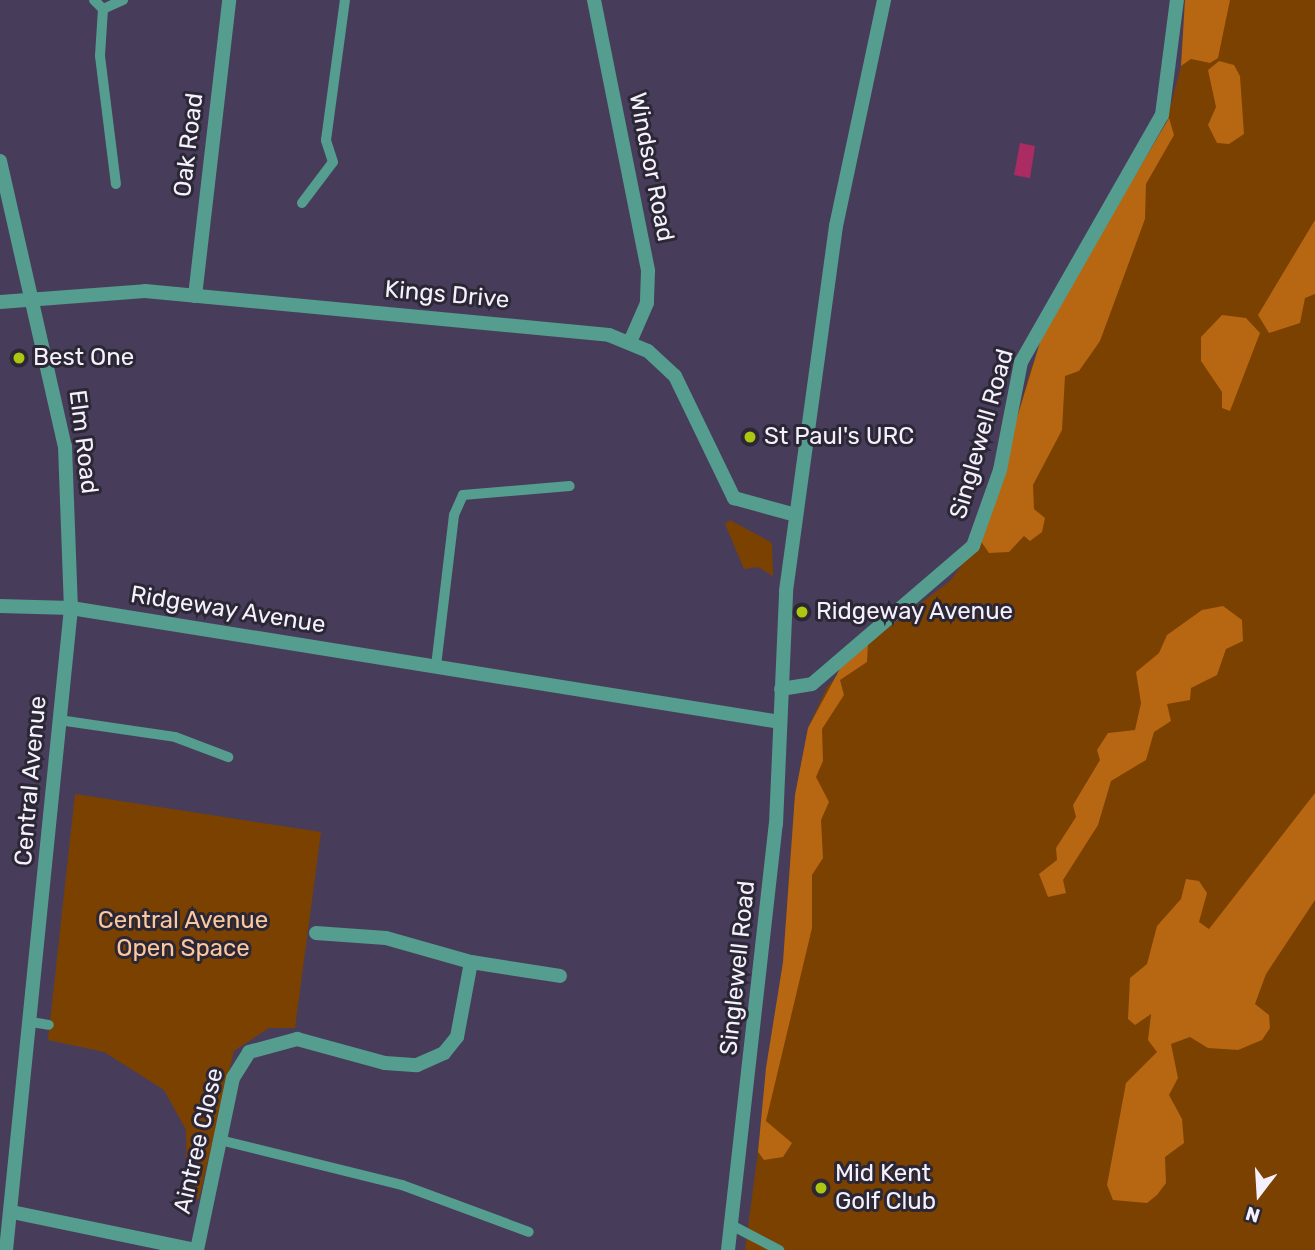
<!DOCTYPE html>
<style>
body{margin:0}
#map{position:relative;width:1315px;height:1250px;overflow:hidden;background:#473d5b;font-family:Rubik,sans-serif}
div>[style]{position:absolute}
.green>*{inset:0;background:#7b4100}
.forest>*{inset:0;background:#b76611}
.water>*{inset:0;background:#ab2c63}
.service>*{height:10px;margin:-5px;padding:0 5px;transform-origin:5px;border-radius:5px;background:#559d8e}
.minor>*{height:14px;margin:-7px;padding:0 7px;transform-origin:7px;border-radius:7px;background:#559d8e}
.tertiary>*{height:14px;margin:-7px;padding:0 7px;transform-origin:7px;border-radius:7px;background:#559d8e}
.dots>*{width:19px;height:19px;translate:-50% -50%;box-sizing:border-box;border:4px solid #2b2735;border-radius:50%}
span{translate:-50% -50%;white-space:nowrap;text-align:center;line-height:1.15;-webkit-text-stroke:6px #2b2735;paint-order:stroke}
.street-label{font-size:24px;color:#f4f0fc}
.poi-label{font-size:24px;color:#f4f0fc}
.left{translate:0 -50%;text-align:left}
.park-label{font-size:24px;color:#fbc79f}
.north{position:absolute;left:1224px;top:1159px;width:70px;height:70px;-webkit-text-stroke:5px #2b2735;paint-order:stroke;rotate:197deg;font-size:19px;font-weight:700;line-height:28px;text-align:center;color:#f4f0fc}
.north::after{content:'';display:block;margin:auto;width:24px;height:32px;background:#f4f0fc;clip-path:polygon(50% 0,100% 100%,50% 72%,0 100%)}
</style>
<div id="map">
<div class="green">
<i style="clip-path:polygon(1185px 0,1315px 0,1315px 1250px,745px 1250px,783px 962px,795px 795px,808px 728px,827px 687px,868px 643px,950px 581px,980px 540px,1032px 366px,1164px 131px,1181px 66px)"></i>
<i style="clip-path:polygon(730px 520px,772px 543px,773px 576px,758px 567px,744px 569px,725px 524px)"></i>
<i style="clip-path:polygon(75px 794px,321px 832px,295px 1028px,269px 1028px,234px 1051px,199px 1199px,187px 1197px,186px 1130px,164px 1090px,104px 1052px,48px 1040px)"></i>
</div>
<div class="forest">
<i style="clip-path:polygon(1185px 0,1230px 0,1218px 58px,1210px 63px,1191px 59px,1181px 66px)"></i>
<i style="clip-path:polygon(1219px 61px,1234px 65px,1240px 76px,1244px 134px,1229px 144px,1217px 143px,1208px 125px,1216px 107px,1208px 70px)"></i>
<i style="clip-path:polygon(1169px 118px,1174px 135px,1146px 184px,1145px 219px,1100px 341px,1079px 371px,1065px 376px,1062px 430px,1033px 485px,1034px 509px,1045px 518px,1042px 532px,1030px 541px,1024px 536px,1009px 552px,989px 553px,980px 540px,1044px 329px)"></i>
<i style="clip-path:polygon(1315px 220px,1315px 294px,1305px 298px,1300px 323px,1269px 333px,1258px 315px)"></i>
<i style="clip-path:polygon(1222px 315px,1246px 318px,1260px 333px,1230px 411px,1222px 408px,1222px 392px,1201px 361px,1201px 337px)"></i>
<i style="clip-path:polygon(1223px 606px,1242px 620px,1243px 641px,1226px 649px,1217px 675px,1191px 688px,1190px 700px,1167px 704px,1171px 721px,1154px 732px,1146px 760px,1111px 781px,1098px 825px,1063px 880px,1066px 893px,1048px 897px,1039px 874px,1057px 860px,1056px 848px,1076px 817px,1073px 805px,1100px 760px,1097px 750px,1108px 733px,1135px 730px,1141px 703px,1136px 672px,1159px 653px,1167px 635px,1202px 610px)"></i>
<i style="clip-path:polygon(868px 643px,867px 662px,840px 680px,844px 695px,822px 729px,823px 761px,816px 777px,829px 802px,821px 820px,823px 858px,812px 875px,812px 928px,766px 1121px,792px 1143px,783px 1157px,764px 1160px,758px 1152px,766px 1068px,783px 962px,795px 795px,808px 728px,843px 663px)"></i>
<i style="clip-path:polygon(1315px 793px,1315px 900px,1266px 974px,1255px 1004px,1269px 1015px,1270px 1028px,1262px 1040px,1238px 1050px,1208px 1048px,1190px 1037px,1171px 1044px,1178px 1078px,1169px 1095px,1182px 1119px,1184px 1143px,1165px 1157px,1166px 1183px,1157px 1195px,1147px 1203px,1113px 1200px,1107px 1185px,1126px 1083px,1157px 1052px,1148px 1040px,1151px 1014px,1135px 1025px,1128px 1019px,1130px 978px,1147px 964px,1157px 926px,1181px 899px,1186px 879px,1199px 881px,1207px 893px,1199px 922px,1209px 929px)"></i>
</div>
<div class="water">
<i style="clip-path:polygon(1020px 143px,1035px 146px,1030px 178px,1014px 175px)"></i>
</div>
<div class="service">
<i style="left:94px;top:0;width:13px;rotate:45deg"></i>
<i style="left:103px;top:9px;width:47px;rotate:93.7deg"></i>
<i style="left:100px;top:56px;width:129px;rotate:82.9deg"></i>
<i style="left:103px;top:9px;width:22px;rotate:-24deg"></i>
<i style="left:302px;top:203px;width:51px;rotate:-52.9deg"></i>
<i style="left:333px;top:162px;width:23px;rotate:-108deg"></i>
<i style="left:326px;top:140px;width:141px;rotate:-82.3deg"></i>
<i style="left:436px;top:666px;width:152px;rotate:-83.2deg"></i>
<i style="left:454px;top:515px;width:22px;rotate:-66deg"></i>
<i style="left:463px;top:495px;width:107px;rotate:-4.8deg"></i>
<i style="left:59px;top:720px;width:117px;rotate:8.3deg"></i>
<i style="left:175px;top:737px;width:57px;rotate:20.7deg"></i>
<i style="left:31px;top:1022px;width:18px;rotate:9deg"></i>
<i style="left:220px;top:1140px;width:187px;rotate:13.9deg"></i>
<i style="left:402px;top:1185px;width:135px;rotate:20.3deg"></i>
<i style="left:735px;top:1227px;width:50px;rotate:27.6deg"></i>
</div>
<div class="minor">
<i style="left:594px;top:0;width:276px;rotate:78.7deg"></i>
<i style="left:648px;top:271px;width:32px;rotate:92deg"></i>
<i style="left:647px;top:303px;width:43px;rotate:113.6deg"></i>
<i style="left:0;top:161px;width:292px;rotate:77.2deg"></i>
<i style="left:65px;top:446px;width:162px;rotate:87.9deg"></i>
<i style="left:71px;top:608px;width:645px;rotate:95.78deg"></i>
<i style="left:195px;top:296px;width:298px;rotate:-83.4deg"></i>
<i style="left:0;top:302px;width:145px;rotate:-4.3deg"></i>
<i style="left:145px;top:291px;width:466px;rotate:5.4deg"></i>
<i style="left:609px;top:335px;width:42px;rotate:22.3deg"></i>
<i style="left:648px;top:351px;width:37px;rotate:43deg"></i>
<i style="left:675px;top:376px;width:136px;rotate:64.2deg"></i>
<i style="left:734px;top:498px;width:64px;rotate:15.3deg"></i>
<i style="left:0;top:606px;width:71px;rotate:1.6deg"></i>
<i style="left:71px;top:608px;width:718px;rotate:9.13deg"></i>
<i style="left:781px;top:689px;width:31px;rotate:-9deg"></i>
<i style="left:812px;top:684px;width:212px;rotate:-40.6deg"></i>
<i style="left:973px;top:546px;width:81px;rotate:-70.4deg"></i>
<i style="left:1000px;top:470px;width:110px;rotate:-79deg"></i>
<i style="left:1021px;top:362px;width:284px;rotate:-60.3deg"></i>
<i style="left:1162px;top:115px;width:116px;rotate:-82.6deg"></i>
<i style="left:316px;top:933px;width:70px;rotate:4.1deg"></i>
<i style="left:386px;top:938px;width:88px;rotate:15.8deg"></i>
<i style="left:12px;top:1212px;width:188px;rotate:11.7deg"></i>
<i style="left:197px;top:1250px;width:176px;rotate:-78.2deg"></i>
<i style="left:233px;top:1078px;width:31px;rotate:-58deg"></i>
<i style="left:249px;top:1052px;width:50px;rotate:-15.2deg"></i>
<i style="left:297px;top:1039px;width:91px;rotate:15.3deg"></i>
<i style="left:385px;top:1063px;width:32px;rotate:4deg"></i>
<i style="left:417px;top:1065px;width:30px;rotate:-24deg"></i>
<i style="left:444px;top:1053px;width:21px;rotate:-51deg"></i>
<i style="left:457px;top:1037px;width:76px;rotate:-79.4deg"></i>
<i style="left:471px;top:962px;width:90px;rotate:8.9deg"></i>
</div>
<div class="tertiary">
<i style="left:728px;top:1250px;width:429px;rotate:-83.6deg"></i>
<i style="left:776px;top:824px;width:233px;rotate:-87.5deg"></i>
<i style="left:786px;top:591px;width:368px;rotate:-82.2deg"></i>
<i style="left:836px;top:226px;width:231px;rotate:-78deg"></i>
</div>
<div class="dots">
<i style="left:19px;top:358px;background:#acc611"></i>
<i style="left:750px;top:437px;background:#acc611"></i>
<i style="left:802px;top:612px;background:#acc611"></i>
<i style="left:821px;top:1188px;background:#acc611"></i>
</div>
<div class="street-label">
<span style="left:189px;top:145px;rotate:-83deg">Oak Road</span>
<span style="left:651px;top:167px;rotate:79deg">Windsor Road</span>
<span style="left:447px;top:295px;rotate:5deg">Kings Drive</span>
<span style="left:982px;top:434px;rotate:-74deg">Singlewell Road</span>
<span style="left:83px;top:442px;rotate:83deg">Elm Road</span>
<span style="left:228px;top:610px;rotate:9deg">Ridgeway Avenue</span>
<span style="left:31px;top:781px;rotate:-85deg">Central Avenue</span>
<span style="left:738px;top:968px;rotate:-84deg">Singlewell Road</span>
<span style="left:199px;top:1141px;rotate:-77deg">Aintree Close</span>
</div>
<div class="poi-label">
<span class="left" style="left:33px;top:358px">Best One</span>
<span class="left" style="left:764px;top:437px">St Paul's URC</span>
<span class="left" style="left:816px;top:612px">Ridgeway Avenue</span>
<span class="left" style="left:835px;top:1188px">Mid Kent<br>Golf Club</span>
</div>
<div class="park-label">
<span style="left:183px;top:935px">Central Avenue<br>Open Space</span>
</div>
<div class="north">N</div>
</div>
